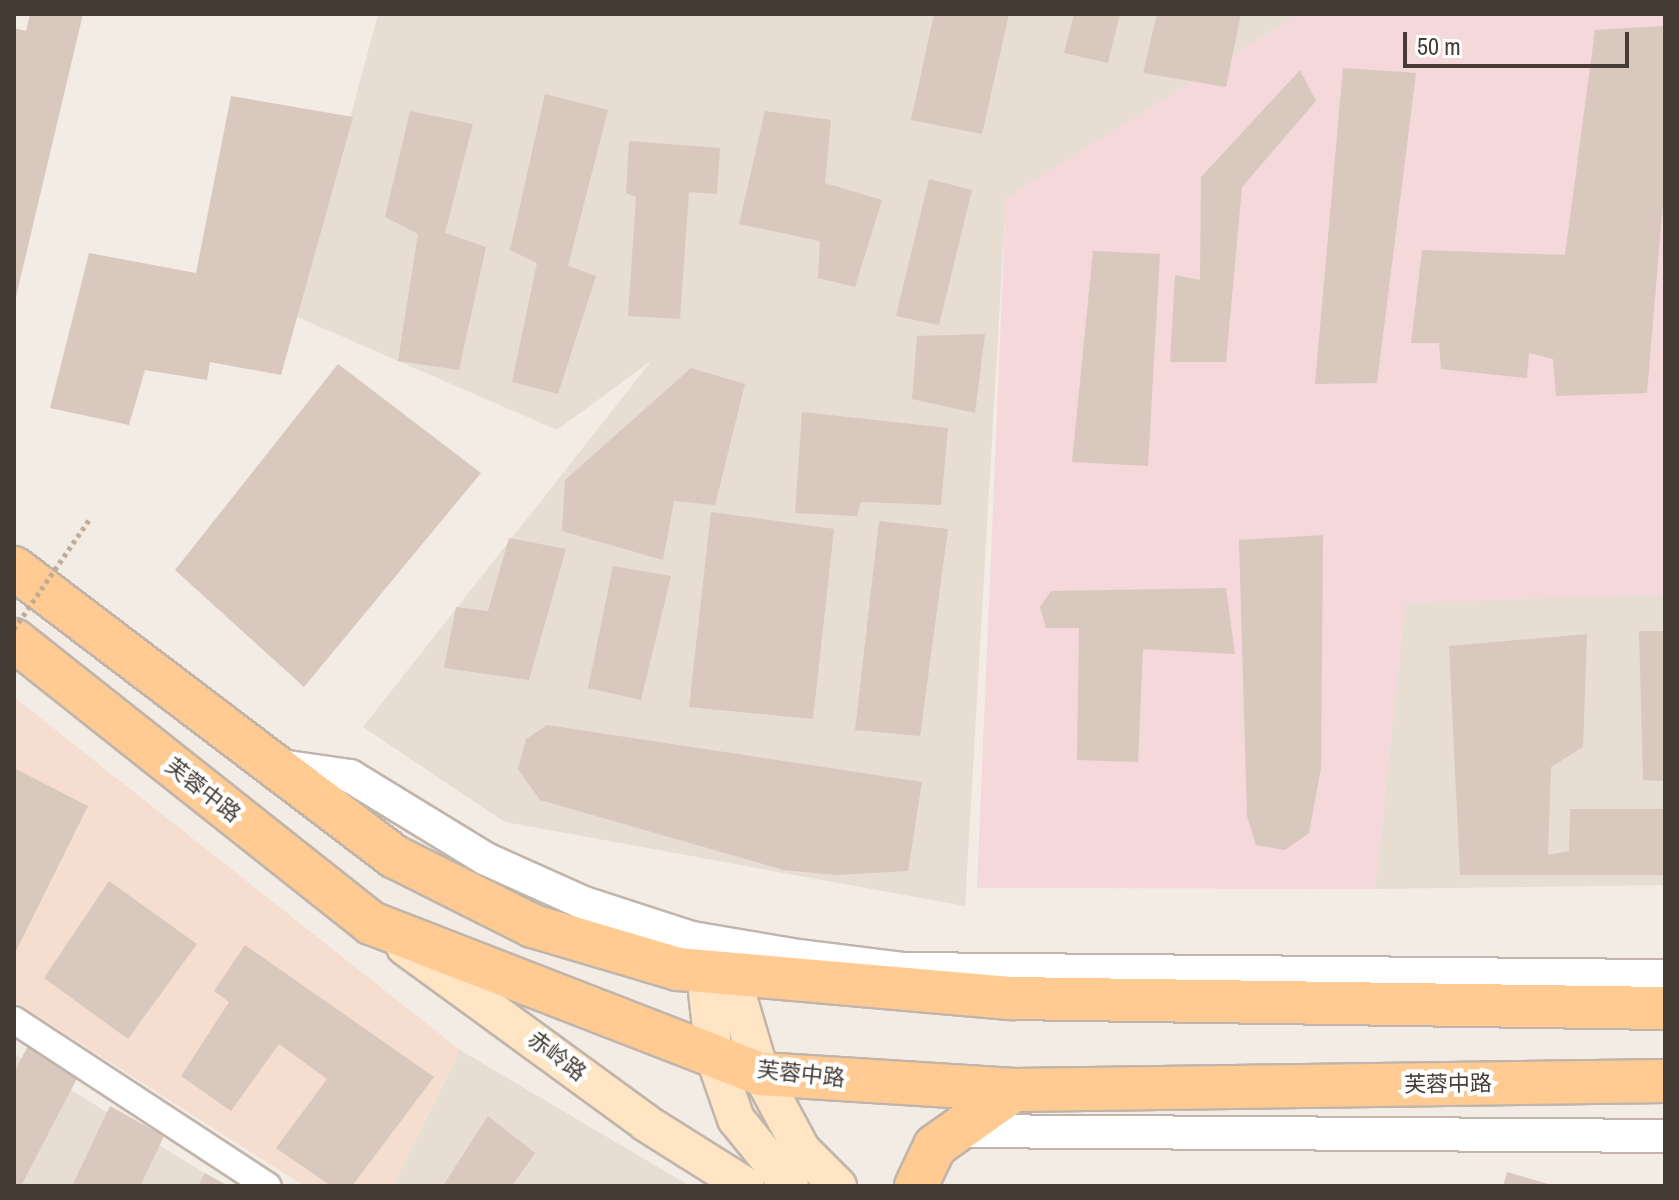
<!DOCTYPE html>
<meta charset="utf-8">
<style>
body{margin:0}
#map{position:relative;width:1679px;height:1200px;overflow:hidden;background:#f3ece5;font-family:"Archivo Narrow","Noto Sans SC",sans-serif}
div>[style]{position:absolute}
.residential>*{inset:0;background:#e7ddd3}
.commercial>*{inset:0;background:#f5ded0}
.medical>*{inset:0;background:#f4d8da}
.building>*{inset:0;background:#d8c8be}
.roads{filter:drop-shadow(2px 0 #c1b5ab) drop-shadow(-2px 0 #c1b5ab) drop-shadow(0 2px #c1b5ab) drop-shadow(0 -2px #c1b5ab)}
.minor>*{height:26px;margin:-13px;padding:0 13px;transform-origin:13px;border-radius:13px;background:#fff}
.tertiary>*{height:32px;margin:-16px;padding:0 16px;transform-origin:16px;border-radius:16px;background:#fff}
.secondary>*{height:36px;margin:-18px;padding:0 18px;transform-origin:18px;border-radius:18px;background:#ffe5c3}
.primary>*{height:42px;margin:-21px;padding:0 21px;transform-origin:21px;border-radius:21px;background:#ffcb92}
.path-bridge>*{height:5px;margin-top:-2.5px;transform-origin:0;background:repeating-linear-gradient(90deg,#c0ab99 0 4px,transparent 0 8px)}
span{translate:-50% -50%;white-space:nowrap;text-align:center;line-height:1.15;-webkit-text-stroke:8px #fff;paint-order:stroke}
.street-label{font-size:22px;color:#463c35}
.frame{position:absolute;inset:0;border:16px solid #463c35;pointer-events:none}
.scale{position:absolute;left:1403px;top:32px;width:226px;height:36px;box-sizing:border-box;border:4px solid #463c35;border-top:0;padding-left:10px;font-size:24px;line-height:28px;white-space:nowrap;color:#463c35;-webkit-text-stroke:6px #fff;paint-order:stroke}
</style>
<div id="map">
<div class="residential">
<i style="clip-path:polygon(378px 14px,1299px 14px,1006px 199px,965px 906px,505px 822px,363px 727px,652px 360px,557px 430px,297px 317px)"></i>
<i style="clip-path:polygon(1665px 594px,1665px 885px,1375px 889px,1405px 602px)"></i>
<i style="clip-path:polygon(460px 1050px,690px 1186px,393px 1186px)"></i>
<i style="clip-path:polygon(14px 1054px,225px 1186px,14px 1186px)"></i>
</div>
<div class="commercial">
<i style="clip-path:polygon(14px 697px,460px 1050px,393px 1186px,304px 1186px,14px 1001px)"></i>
</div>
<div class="medical">
<i style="clip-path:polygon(1299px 14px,1665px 14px,1665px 594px,1405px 603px,1375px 889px,977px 888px,1006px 198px)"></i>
</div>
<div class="building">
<i style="clip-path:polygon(30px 14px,83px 14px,15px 301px,14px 28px,26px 31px)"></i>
<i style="clip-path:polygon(934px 14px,1009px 14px,982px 134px,911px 120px)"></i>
<i style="clip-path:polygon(1074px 14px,1120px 14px,1108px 63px,1064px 53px)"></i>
<i style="clip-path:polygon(1157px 14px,1241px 14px,1226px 87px,1143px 73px)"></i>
<i style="clip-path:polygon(1665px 26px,1665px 180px,1647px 393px,1556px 396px,1553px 359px,1529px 353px,1527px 378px,1441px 369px,1439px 343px,1411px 343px,1422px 250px,1565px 255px,1595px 30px)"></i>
<i style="clip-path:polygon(1343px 68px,1416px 73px,1377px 383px,1315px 384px)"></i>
<i style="clip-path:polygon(1300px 70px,1316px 101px,1242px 187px,1226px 362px,1170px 362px,1175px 275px,1200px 280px,1201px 177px)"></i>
<i style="clip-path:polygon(545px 94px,608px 110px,568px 266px,596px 276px,558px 394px,512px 382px,537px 263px,510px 250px)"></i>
<i style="clip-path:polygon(231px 96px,353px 117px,281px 375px,210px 362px,207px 380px,145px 370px,129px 425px,50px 408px,89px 253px,196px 273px)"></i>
<i style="clip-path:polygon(410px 111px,473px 124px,445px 233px,486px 247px,459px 370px,398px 361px,418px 234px,385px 217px)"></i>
<i style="clip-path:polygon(765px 111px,831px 120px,825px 183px,882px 200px,855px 287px,818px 278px,820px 241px,739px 224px)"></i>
<i style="clip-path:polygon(629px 141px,720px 148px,717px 194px,689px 192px,680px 319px,628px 316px,636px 197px,626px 193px)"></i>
<i style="clip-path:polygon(929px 179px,972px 190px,939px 325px,896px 316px)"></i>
<i style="clip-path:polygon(1093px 251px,1160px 254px,1148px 466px,1072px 462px)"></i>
<i style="clip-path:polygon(985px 334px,975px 413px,912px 399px,917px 336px)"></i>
<i style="clip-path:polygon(338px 364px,481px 473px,304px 687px,175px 570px)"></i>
<i style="clip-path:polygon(691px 368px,745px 384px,715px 505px,674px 501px,663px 560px,562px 531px,565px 480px)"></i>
<i style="clip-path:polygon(802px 412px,948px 428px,941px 505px,861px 502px,857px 516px,795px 513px)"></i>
<i style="clip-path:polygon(711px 512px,834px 529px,813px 719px,689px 707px)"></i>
<i style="clip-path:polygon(879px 521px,948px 529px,920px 736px,855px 730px)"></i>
<i style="clip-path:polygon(1323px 535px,1321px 768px,1309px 833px,1285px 850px,1256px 845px,1247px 816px,1239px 540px)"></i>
<i style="clip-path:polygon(509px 538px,566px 549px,529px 680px,444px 668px,456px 607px,488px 611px)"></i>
<i style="clip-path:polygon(613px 566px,671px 576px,641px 700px,588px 688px)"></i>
<i style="clip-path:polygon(1226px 588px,1235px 654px,1143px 649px,1138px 762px,1077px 760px,1079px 628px,1046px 628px,1040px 607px,1051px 591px)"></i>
<i style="clip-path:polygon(1639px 631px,1665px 631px,1665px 781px,1643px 780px)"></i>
<i style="clip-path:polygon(1587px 634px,1583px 747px,1551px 767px,1548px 855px,1569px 851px,1570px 809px,1665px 809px,1665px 875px,1460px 875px,1449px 646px)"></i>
<i style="clip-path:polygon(547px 725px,922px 782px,908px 871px,836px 875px,784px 870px,540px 800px,518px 769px,526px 739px)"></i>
<i style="clip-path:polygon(14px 768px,88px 806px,14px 955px)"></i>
<i style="clip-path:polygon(109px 881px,197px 944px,128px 1039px,44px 978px)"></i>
<i style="clip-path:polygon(245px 945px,434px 1077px,352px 1186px,331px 1186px,276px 1148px,327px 1079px,279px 1044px,231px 1111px,181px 1076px,229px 1002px,214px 991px)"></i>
<i style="clip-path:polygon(36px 1030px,86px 1061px,21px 1186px,14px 1186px,14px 1073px)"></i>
<i style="clip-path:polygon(110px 1106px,164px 1136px,140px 1186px,72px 1186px)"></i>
<i style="clip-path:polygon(488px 1116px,535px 1153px,512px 1186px,443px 1186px)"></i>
<i style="clip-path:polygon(1507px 1172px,1552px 1185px,1552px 1186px,1503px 1186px)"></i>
<i style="clip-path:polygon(205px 1173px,228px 1186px,198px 1186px)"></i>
</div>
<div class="roads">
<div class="minor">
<i style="left:14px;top:1020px;width:303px;rotate:33.2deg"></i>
</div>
<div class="tertiary">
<i style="left:274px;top:765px;width:77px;rotate:8.2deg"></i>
<i style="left:350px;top:776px;width:159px;rotate:31.4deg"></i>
<i style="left:486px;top:859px;width:107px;rotate:24.2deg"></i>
<i style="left:584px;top:903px;width:114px;rotate:18deg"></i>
<i style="left:692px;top:938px;width:108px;rotate:9.6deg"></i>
<i style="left:798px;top:956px;width:105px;rotate:7.1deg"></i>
<i style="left:902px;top:969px;width:763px;rotate:0.53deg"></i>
<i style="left:957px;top:1131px;width:708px;rotate:0.4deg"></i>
</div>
<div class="secondary">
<i style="left:405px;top:947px;width:298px;rotate:36.1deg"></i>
<i style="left:646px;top:1123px;width:118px;rotate:32.2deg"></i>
<i style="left:705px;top:973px;width:83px;rotate:83.8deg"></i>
<i style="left:714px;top:1056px;width:67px;rotate:70.8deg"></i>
<i style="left:736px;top:1119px;width:86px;rotate:51.1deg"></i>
<i style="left:732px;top:977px;width:101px;rotate:73.4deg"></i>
<i style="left:761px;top:1074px;width:86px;rotate:61.7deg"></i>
<i style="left:802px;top:1150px;width:51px;rotate:45deg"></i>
</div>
<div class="primary">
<i style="left:14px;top:568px;width:478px;rotate:37.2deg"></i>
<i style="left:395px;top:857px;width:154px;rotate:26.6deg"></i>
<i style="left:533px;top:926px;width:151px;rotate:16.5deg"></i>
<i style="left:678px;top:969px;width:335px;rotate:5deg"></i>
<i style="left:1012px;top:998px;width:653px;rotate:0.88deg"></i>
<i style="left:14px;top:640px;width:456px;rotate:38.4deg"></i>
<i style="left:371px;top:923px;width:418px;rotate:21.2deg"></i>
<i style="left:761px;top:1074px;width:254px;rotate:3.6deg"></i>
<i style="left:1014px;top:1090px;width:651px;rotate:-0.79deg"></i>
<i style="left:916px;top:1186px;width:44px;rotate:-64.6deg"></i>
<i style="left:935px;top:1146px;width:97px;rotate:-35.3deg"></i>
</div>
</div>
<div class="path-bridge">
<i style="left:14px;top:629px;width:132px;rotate:-55.5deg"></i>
</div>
<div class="street-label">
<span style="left:203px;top:790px;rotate:38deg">芙蓉中路</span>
<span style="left:557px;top:1056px;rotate:37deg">赤岭路</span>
<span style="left:801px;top:1074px;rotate:6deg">芙蓉中路</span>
<span style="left:1448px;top:1084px;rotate:-1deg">芙蓉中路</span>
</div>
<div class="frame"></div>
<div class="scale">50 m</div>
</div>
